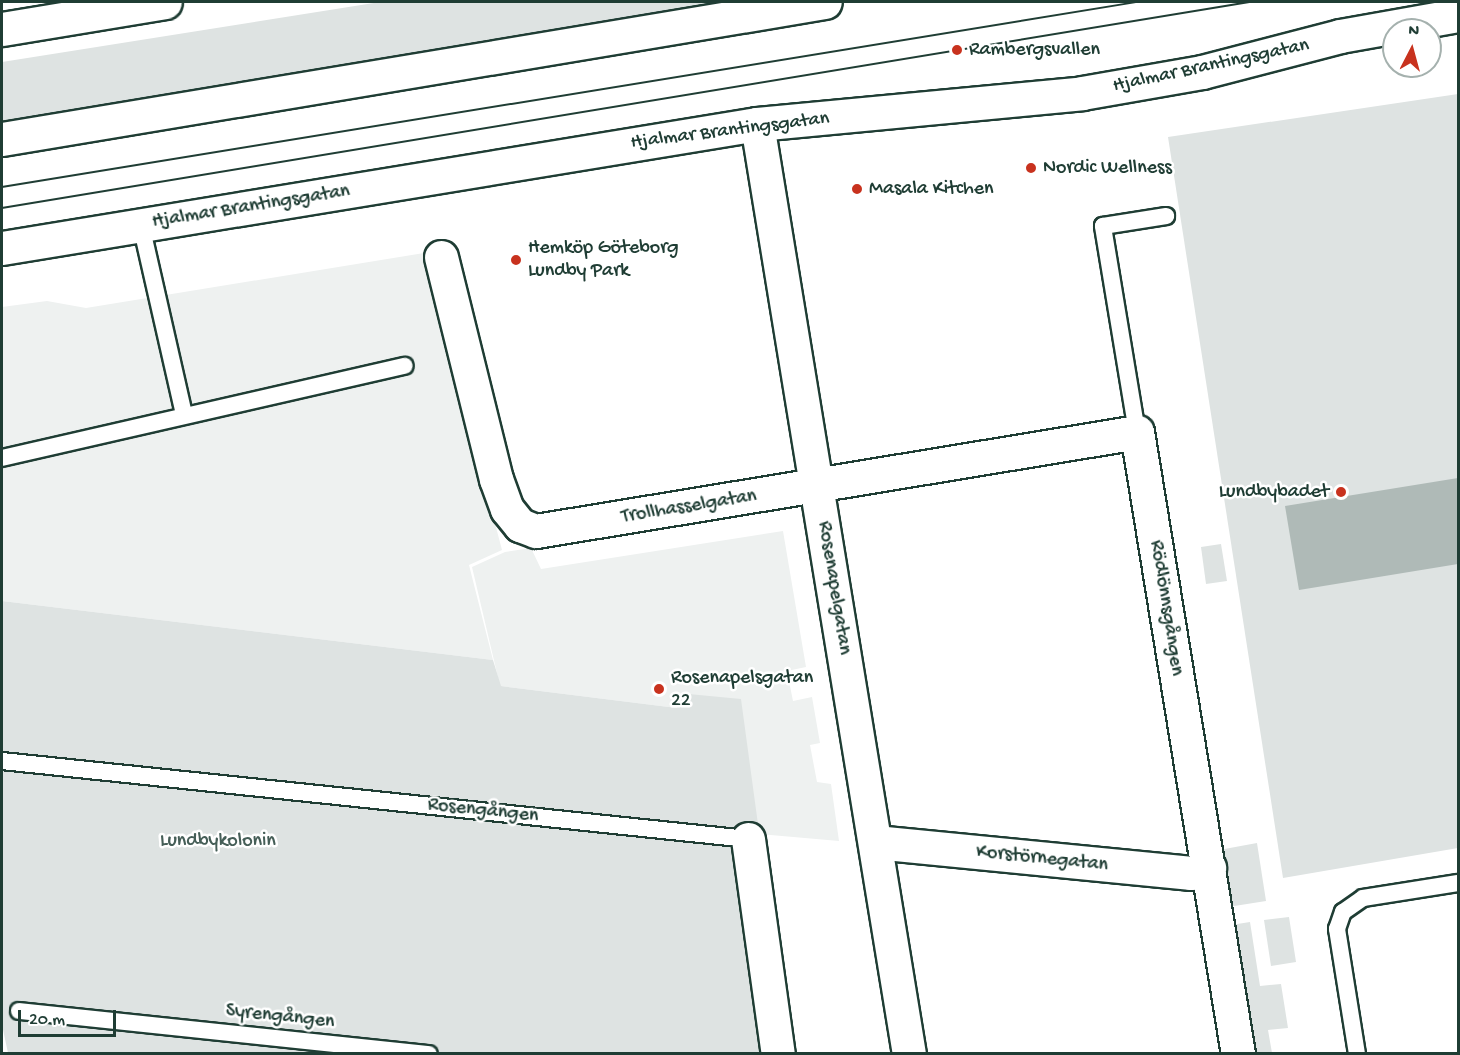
<!DOCTYPE html>
<meta charset="utf-8">
<style>
body{margin:0}
#map{position:relative;width:1460px;height:1055px;overflow:hidden;background:#fff;font-family:"Gochi Hand",sans-serif}
div>[style]{position:absolute}
.built>*{inset:0;background:#eef1f0}
.green>*{inset:0;background:#dee3e2}
.water>*{inset:0;background:#afbab7}
.roads{filter:drop-shadow(2px 0 #1f3d34) drop-shadow(-2px 0 #1f3d34) drop-shadow(0 2px #1f3d34) drop-shadow(0 -2px #1f3d34)}
.service>*{height:16px;margin:-8px;padding:0 8px;transform-origin:8px;border-radius:8px;background:#fff}
.minor>*{height:33px;margin:-16.5px;padding:0 16.5px;transform-origin:16.5px;border-radius:16.5px;background:#fff}
.secondary>*{height:33px;margin:-16.5px;padding:0 16.5px;transform-origin:16.5px;border-radius:16.5px;background:#fff}
.tram>*{height:1.5px;margin:-0.75px;padding:0 0.75px;transform-origin:0.75px;border-radius:0.75px;background:#1f3d34}
.dots>*{width:16px;height:16px;translate:-50% -50%;box-sizing:border-box;border:3px solid #fff;border-radius:50%}
span{translate:-50% -50%;white-space:nowrap;text-align:center;line-height:1.15;-webkit-text-stroke:5px #fff;paint-order:stroke}
.poi-label{font-size:20px;color:#1f3d34}
.left{translate:0 -50%;text-align:left}
.right{translate:-100% -50%;text-align:right}
.street-label{font-size:20px;color:#1f3d34}
.park-label{font-size:20px;color:#455e57}
.frame{position:absolute;inset:0;border:3px solid #1f3d34;pointer-events:none}
.north{position:absolute;left:1382px;top:18px;width:60px;height:60px;box-sizing:border-box;background:#fff;border:2px solid #a5b1ae;border-radius:50%;rotate:6deg;font-size:16px;font-weight:700;line-height:24px;text-align:center;color:#1f3d34}
.north::after{content:'';display:block;margin:auto;width:21px;height:27px;background:#c8321e;clip-path:polygon(50% 0,100% 100%,50% 72%,0 100%)}
.scale{position:absolute;left:18px;top:1010px;width:98px;height:27px;box-sizing:border-box;border:3px solid #1f3d34;border-top:0;padding-left:8px;font-size:18px;line-height:21px;white-space:nowrap;color:#1f3d34;-webkit-text-stroke:4px #fff;paint-order:stroke}
</style>
<div id="map">
<div class="built">
<i style="clip-path:polygon(424px 253px,502px 550px,469px 565px,493px 660px,2px 601px,2px 307px,47px 301px,86px 308px)"></i>
<i style="clip-path:polygon(783px 531px,806px 667px,787px 671px,793px 701px,812px 697px,820px 743px,810px 745px,817px 782px,831px 784px,839px 841px,759px 834px,679px 693px,677px 708px,500px 686px,472px 567px,505px 552px,531px 548px,541px 569px)"></i>
</div>
<div class="green">
<i style="clip-path:polygon(380px 2px,743px 2px,2px 121px,2px 62px)"></i>
<i style="clip-path:polygon(1458px 94px,1458px 848px,1283px 878px,1168px 137px)"></i>
<i style="clip-path:polygon(1221px 544px,1227px 581px,1206px 584px,1201px 547px)"></i>
<i style="clip-path:polygon(2px 601px,493px 660px,501px 686px,677px 708px,678px 693px,741px 699px,789px 1053px,8px 1053px,2px 1025px)"></i>
<i style="clip-path:polygon(1257px 843px,1266px 901px,1228px 907px,1219px 850px)"></i>
<i style="clip-path:polygon(1289px 917px,1296px 962px,1271px 966px,1264px 920px)"></i>
<i style="clip-path:polygon(1250px 922px,1260px 986px,1281px 984px,1288px 1028px,1268px 1030px,1272px 1053px,1251px 1053px,1231px 925px)"></i>
</div>
<div class="water">
<i style="clip-path:polygon(1458px 478px,1458px 564px,1299px 590px,1285px 506px)"></i>
</div>
<div class="roads">
<div class="service">
<i style="left:141px;top:225px;width:195px;rotate:77.2deg"></i>
<i style="left:1137px;top:432px;width:209px;rotate:-99.4deg"></i>
<i style="left:1103px;top:226px;width:64px;rotate:-9deg"></i>
<i style="left:2px;top:458px;width:413px;rotate:-12.9deg"></i>
<i style="left:2px;top:761px;width:750px;rotate:5.97deg"></i>
<i style="left:19px;top:1011px;width:412px;rotate:6deg"></i>
<i style="left:1357px;top:1054px;width:127px;rotate:-99.1deg"></i>
<i style="left:1337px;top:929px;width:18px;rotate:-71deg"></i>
<i style="left:1343px;top:912px;width:24px;rotate:-35deg"></i>
<i style="left:1363px;top:898px;width:96px;rotate:-9deg"></i>
</div>
<div class="minor">
<i style="left:2px;top:29px;width:165px;rotate:-9.4deg"></i>
<i style="left:757px;top:124px;width:942px;rotate:80.72deg"></i>
<i style="left:441px;top:257px;width:229px;rotate:76.1deg"></i>
<i style="left:496px;top:479px;width:32px;rotate:70deg"></i>
<i style="left:507px;top:509px;width:21px;rotate:51deg"></i>
<i style="left:520px;top:525px;width:17px;rotate:21deg"></i>
<i style="left:536px;top:531px;width:609px;rotate:-9.35deg"></i>
<i style="left:1137px;top:432px;width:630px;rotate:80.78deg"></i>
<i style="left:748px;top:839px;width:217px;rotate:82.1deg"></i>
<i style="left:875px;top:842px;width:318px;rotate:5.6deg"></i>
<i style="left:1191px;top:873px;width:19px;rotate:-16deg"></i>
</div>
<div class="secondary">
<i style="left:2px;top:139px;width:834px;rotate:-9.45deg"></i>
<i style="left:2px;top:248px;width:765px;rotate:-9.33deg"></i>
<i style="left:757px;top:124px;width:326px;rotate:-5.4deg"></i>
<i style="left:1082px;top:93px;width:122px;rotate:-9.9deg"></i>
<i style="left:1202px;top:72px;width:143px;rotate:-14.6deg"></i>
<i style="left:1340px;top:36px;width:120px;rotate:-10.1deg"></i>
</div>
</div>
<div class="tram">
<i style="left:2px;top:187px;width:1150px;rotate:-9.26deg"></i>
<i style="left:2px;top:208px;width:1264px;rotate:-9.38deg"></i>
</div>
<div class="dots">
<i style="left:957px;top:50px;background:#c8321e"></i>
<i style="left:1031px;top:168px;background:#c8321e"></i>
<i style="left:857px;top:189px;background:#c8321e"></i>
<i style="left:516px;top:260px;background:#c8321e"></i>
<i style="left:1341px;top:492px;background:#c8321e"></i>
<i style="left:659px;top:689px;background:#c8321e"></i>
</div>
<div class="poi-label">
<span class="left" style="left:969px;top:50px">Rambergsvallen</span>
<span class="left" style="left:1043px;top:168px">Nordic Wellness</span>
<span class="left" style="left:869px;top:189px">Masala Kitchen</span>
<span class="left" style="left:528px;top:260px">Hemköp Göteborg<br>Lundby Park</span>
<span class="right" style="left:1329px;top:492px">Lundbybadet</span>
<span class="left" style="left:671px;top:690px">Rosenapelsgatan<br>22</span>
</div>
<div class="street-label">
<span style="left:1211px;top:66px;rotate:-12deg">Hjalmar Brantingsgatan</span>
<span style="left:730px;top:131px;rotate:-7deg">Hjalmar Brantingsgatan</span>
<span style="left:251px;top:207px;rotate:-9deg">Hjalmar Brantingsgatan</span>
<span style="left:689px;top:507px;rotate:-9deg">Trollhasselgatan</span>
<span style="left:834px;top:588px;rotate:81deg">Rosenapelgatan</span>
<span style="left:1166px;top:608px;rotate:81deg">Rödlönnsgången</span>
<span style="left:483px;top:811px;rotate:6deg">Rosengången</span>
<span style="left:1042px;top:859px;rotate:6deg">Korstörnegatan</span>
<span style="left:280px;top:1017px;rotate:6deg">Syrengången</span>
</div>
<div class="park-label">
<span style="left:218px;top:841px">Lundbykolonin</span>
</div>
<div class="frame"></div>
<div class="north">N</div>
<div class="scale">20 m</div>
</div>
